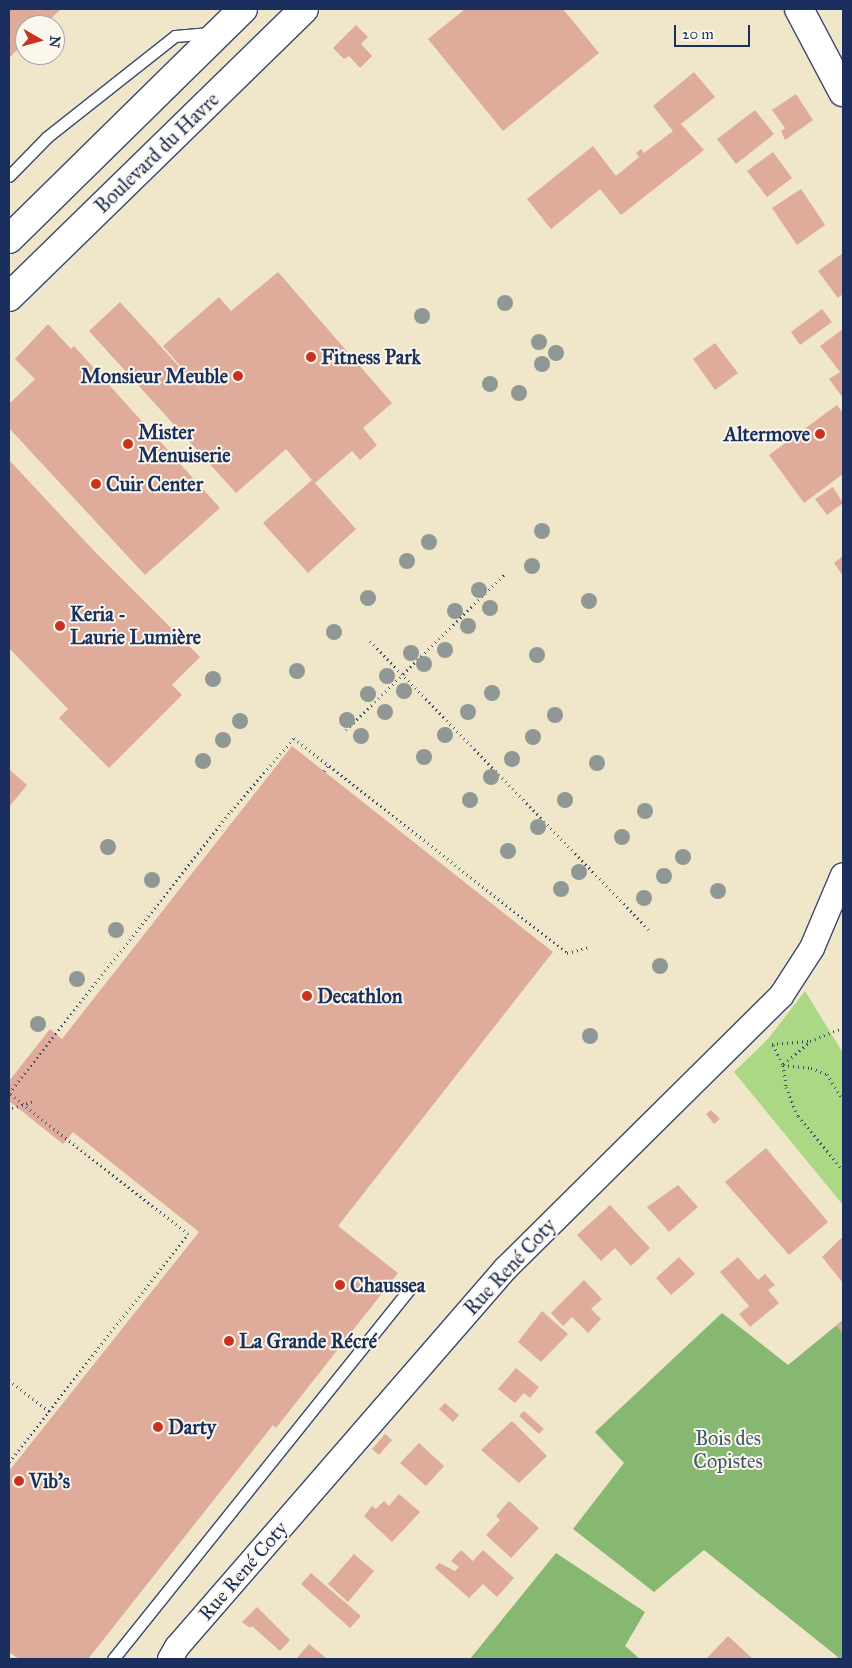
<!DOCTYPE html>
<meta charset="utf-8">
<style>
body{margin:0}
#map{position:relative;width:852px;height:1668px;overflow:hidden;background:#f0e6ca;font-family:"IM FELL Great Primer",serif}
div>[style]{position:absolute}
.green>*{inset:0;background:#aad885}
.forest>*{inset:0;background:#87b872}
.building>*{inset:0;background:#dfac9c}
.path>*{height:3px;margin-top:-1.5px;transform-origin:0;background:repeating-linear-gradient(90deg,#3b4a6e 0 1px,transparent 0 5px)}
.roads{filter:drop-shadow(1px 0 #3b4a6e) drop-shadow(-1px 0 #3b4a6e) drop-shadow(0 1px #3b4a6e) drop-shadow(0 -1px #3b4a6e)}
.lane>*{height:11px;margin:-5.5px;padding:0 5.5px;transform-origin:5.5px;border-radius:5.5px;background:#fff}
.street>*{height:24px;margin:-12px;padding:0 12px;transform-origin:12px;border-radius:12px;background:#fff}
.secondary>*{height:28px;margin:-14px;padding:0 14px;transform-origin:14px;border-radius:14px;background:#fff}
.primary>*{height:28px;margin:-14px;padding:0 14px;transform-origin:14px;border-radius:14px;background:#fff}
.trees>*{width:16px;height:16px;margin:-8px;border-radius:50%;background:#8f9894}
.dots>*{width:14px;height:14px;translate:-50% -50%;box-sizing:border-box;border:2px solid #fbf7ec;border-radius:50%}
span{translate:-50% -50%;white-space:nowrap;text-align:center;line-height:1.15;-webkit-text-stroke:4px #fbf7ec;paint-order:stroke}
.street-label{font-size:20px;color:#1b2f5e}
.poi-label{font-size:20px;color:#1b2f5e;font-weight:700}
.left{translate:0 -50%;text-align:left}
.right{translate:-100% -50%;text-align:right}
.park-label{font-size:20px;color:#3f5968}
.frame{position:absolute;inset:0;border:10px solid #1b2f5e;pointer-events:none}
.north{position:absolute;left:15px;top:15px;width:50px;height:50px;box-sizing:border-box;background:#fbf7ec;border:1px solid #a1a7b3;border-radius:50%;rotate:97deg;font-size:14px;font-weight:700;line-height:20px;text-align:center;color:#1b2f5e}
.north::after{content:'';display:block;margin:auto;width:18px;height:22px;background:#c8321e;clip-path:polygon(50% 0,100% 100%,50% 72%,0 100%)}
.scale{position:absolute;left:674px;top:25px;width:76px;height:22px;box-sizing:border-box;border:2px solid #1b2f5e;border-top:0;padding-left:6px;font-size:15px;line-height:18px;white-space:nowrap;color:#1b2f5e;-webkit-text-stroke:4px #fbf7ec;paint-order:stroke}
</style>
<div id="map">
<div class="green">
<i style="clip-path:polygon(805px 991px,843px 1053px,843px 1205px,734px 1072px,768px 1039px)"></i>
</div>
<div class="forest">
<i style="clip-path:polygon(722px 1313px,788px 1365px,843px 1320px,843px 1659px,836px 1659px,838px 1657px,704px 1550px,654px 1592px,573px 1529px,624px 1463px,595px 1432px)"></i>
<i style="clip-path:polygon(556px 1553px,645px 1612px,625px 1646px,640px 1659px,470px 1659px)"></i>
</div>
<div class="building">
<i style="clip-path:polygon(9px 9px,61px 9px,44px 25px,25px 25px,25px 42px,9px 58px)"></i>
<i style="clip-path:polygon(465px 9px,563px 9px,599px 53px,503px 131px,428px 39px)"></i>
<i style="clip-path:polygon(356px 25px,368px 37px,361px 44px,372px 56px,360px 68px,349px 56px,344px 59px,333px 48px)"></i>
<i style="clip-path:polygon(694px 72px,715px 97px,681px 124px,704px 150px,621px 215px,600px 189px,551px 229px,527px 199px,593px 146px,616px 176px,639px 157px,636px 153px,641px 149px,644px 153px,673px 131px,653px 106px)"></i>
<i style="clip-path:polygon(796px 94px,813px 120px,785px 140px,781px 131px,785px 128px,772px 110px)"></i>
<i style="clip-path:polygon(755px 110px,774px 134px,736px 164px,717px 139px)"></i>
<i style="clip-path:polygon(773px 152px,792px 178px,767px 197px,747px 171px)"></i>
<i style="clip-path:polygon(801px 189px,825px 225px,797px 245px,772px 208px)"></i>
<i style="clip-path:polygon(843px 253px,843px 294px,838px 298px,818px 271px)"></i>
<i style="clip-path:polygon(278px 272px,392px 403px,363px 428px,377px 445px,360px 460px,352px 451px,315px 483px,356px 529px,308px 573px,263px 523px,312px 480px,286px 449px,236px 493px,89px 331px,120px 302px,207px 397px,163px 346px,219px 297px,231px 311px)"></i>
<i style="clip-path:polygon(822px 309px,832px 322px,800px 345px,791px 332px)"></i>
<i style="clip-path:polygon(48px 324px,71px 349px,74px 346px,220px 508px,145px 575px,9px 428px,9px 404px,35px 379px,15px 359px)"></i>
<i style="clip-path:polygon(843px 329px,843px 398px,829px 379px,840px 372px,820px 346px)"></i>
<i style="clip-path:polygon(715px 343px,738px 373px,715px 390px,693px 359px)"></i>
<i style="clip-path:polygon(837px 405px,843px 413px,843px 474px,804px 503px,769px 455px)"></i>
<i style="clip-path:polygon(10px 461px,96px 553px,200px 657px,172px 685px,182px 695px,109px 768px,59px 718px,68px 709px,9px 648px)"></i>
<i style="clip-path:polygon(833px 487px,843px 503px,827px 515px,815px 499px)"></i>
<i style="clip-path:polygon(843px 556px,843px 576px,834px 563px)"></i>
<i style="clip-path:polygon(292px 746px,553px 952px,338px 1226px,398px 1273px,276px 1428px,273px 1425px,88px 1659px,19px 1659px,9px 1652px,9px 1471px,199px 1232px,73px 1132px,63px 1144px,9px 1101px,9px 1081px,50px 1029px,62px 1039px)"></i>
<i style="clip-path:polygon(9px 769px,27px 785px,9px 807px)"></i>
<i style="clip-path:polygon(711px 1110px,720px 1119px,714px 1124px,706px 1114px)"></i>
<i style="clip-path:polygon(766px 1148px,828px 1222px,789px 1255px,725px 1182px)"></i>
<i style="clip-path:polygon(678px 1185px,698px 1207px,669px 1232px,647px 1207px)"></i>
<i style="clip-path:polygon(610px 1205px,650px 1248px,631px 1266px,615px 1248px,601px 1261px,577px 1235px)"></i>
<i style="clip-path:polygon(841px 1238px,843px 1241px,843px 1283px,822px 1257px)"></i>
<i style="clip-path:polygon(679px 1257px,695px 1274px,671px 1295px,656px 1278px)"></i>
<i style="clip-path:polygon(738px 1257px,758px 1280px,765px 1274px,775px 1285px,768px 1290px,779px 1303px,750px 1327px,739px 1314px,749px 1306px,720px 1272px)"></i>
<i style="clip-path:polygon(584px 1280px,602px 1299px,591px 1309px,601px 1319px,588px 1333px,572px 1317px,563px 1326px,551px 1313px)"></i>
<i style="clip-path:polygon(542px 1311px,568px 1334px,541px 1362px,518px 1342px)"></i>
<i style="clip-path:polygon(843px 1321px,843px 1334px,836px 1326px)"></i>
<i style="clip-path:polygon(516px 1368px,539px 1387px,530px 1398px,524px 1393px,515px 1403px,498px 1389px)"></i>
<i style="clip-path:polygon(445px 1403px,459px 1415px,453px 1422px,439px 1409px)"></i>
<i style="clip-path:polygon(524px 1411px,544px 1429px,539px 1434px,519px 1416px)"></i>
<i style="clip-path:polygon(512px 1421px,547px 1456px,519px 1483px,481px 1450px)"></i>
<i style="clip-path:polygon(385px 1434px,392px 1440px,379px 1455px,372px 1449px)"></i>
<i style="clip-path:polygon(419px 1443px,444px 1466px,426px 1486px,400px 1463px)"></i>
<i style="clip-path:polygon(399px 1494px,420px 1512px,392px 1542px,364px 1516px,372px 1506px,376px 1509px,384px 1501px,389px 1506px)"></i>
<i style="clip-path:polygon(509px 1501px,539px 1528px,511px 1558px,486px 1535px,500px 1520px,496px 1516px)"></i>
<i style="clip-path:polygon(461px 1550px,473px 1561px,483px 1550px,514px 1578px,497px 1597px,483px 1584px,469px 1598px,435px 1568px,439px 1563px,455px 1571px,459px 1567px,451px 1561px)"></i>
<i style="clip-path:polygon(354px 1554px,374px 1571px,348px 1602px,328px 1584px)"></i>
<i style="clip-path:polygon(311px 1573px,361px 1616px,350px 1628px,301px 1584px)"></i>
<i style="clip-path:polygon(257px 1607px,290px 1640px,280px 1651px,252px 1626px,250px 1628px,242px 1622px)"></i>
<i style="clip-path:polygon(728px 1636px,753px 1659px,706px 1659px)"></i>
<i style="clip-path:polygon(309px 1644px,327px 1659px,296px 1659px)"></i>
</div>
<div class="path">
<i style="left:370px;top:641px;width:403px;rotate:46deg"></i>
<i style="left:346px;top:730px;width:224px;rotate:-44.5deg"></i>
<i style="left:324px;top:771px;width:7px;rotate:-56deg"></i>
<i style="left:772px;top:1044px;width:38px;rotate:-5deg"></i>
<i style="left:810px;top:1041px;width:35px;rotate:-22deg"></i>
<i style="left:773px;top:1045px;width:22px;rotate:63deg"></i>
<i style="left:783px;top:1065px;width:22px;rotate:82deg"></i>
<i style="left:786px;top:1087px;width:31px;rotate:68deg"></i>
<i style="left:798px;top:1116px;width:70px;rotate:50.2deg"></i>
<i style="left:784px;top:1064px;width:33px;rotate:-41deg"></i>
<i style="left:783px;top:1065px;width:28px;rotate:6deg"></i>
<i style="left:811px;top:1068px;width:17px;rotate:21deg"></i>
<i style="left:827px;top:1074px;width:31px;rotate:58deg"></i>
<i style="left:12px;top:1108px;width:23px;rotate:-18deg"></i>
<i style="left:9px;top:1380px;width:51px;rotate:37.8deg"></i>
<i style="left:9px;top:1462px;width:290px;rotate:-51.9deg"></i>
<i style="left:188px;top:1234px;width:228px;rotate:-141.8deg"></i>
<i style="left:9px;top:1093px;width:359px;rotate:-51.8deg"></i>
<i style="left:231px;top:811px;width:96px;rotate:-49.2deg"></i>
<i style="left:294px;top:738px;width:347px;rotate:38.2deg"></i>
<i style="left:567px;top:953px;width:24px;rotate:-15deg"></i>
</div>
<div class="roads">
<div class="lane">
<i style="left:9px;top:176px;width:54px;rotate:-45.7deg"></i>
<i style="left:47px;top:137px;width:163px;rotate:-38.3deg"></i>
<i style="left:175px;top:36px;width:37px;rotate:-5deg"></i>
<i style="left:113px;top:1659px;width:477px;rotate:-51.3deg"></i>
</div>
<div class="street">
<i style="left:170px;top:1659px;width:14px;rotate:-60deg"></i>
<i style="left:177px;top:1647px;width:502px;rotate:-49.04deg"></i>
<i style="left:506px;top:1268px;width:387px;rotate:-44.7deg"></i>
<i style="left:781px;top:996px;width:57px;rotate:-57.1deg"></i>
<i style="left:812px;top:948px;width:79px;rotate:-67deg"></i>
</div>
<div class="secondary">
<i style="left:9px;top:239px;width:328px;rotate:-44.5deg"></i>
<i style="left:9px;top:297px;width:412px;rotate:-44.3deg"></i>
</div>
<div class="primary">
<i style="left:799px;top:9px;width:94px;rotate:62.1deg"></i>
</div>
</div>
<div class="trees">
<i style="left:505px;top:303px"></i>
<i style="left:422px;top:316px"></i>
<i style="left:539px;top:342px"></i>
<i style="left:556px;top:353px"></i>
<i style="left:542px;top:364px"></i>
<i style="left:490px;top:384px"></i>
<i style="left:519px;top:393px"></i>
<i style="left:542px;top:531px"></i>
<i style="left:429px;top:542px"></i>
<i style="left:407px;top:561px"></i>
<i style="left:532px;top:566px"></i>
<i style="left:479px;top:590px"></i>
<i style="left:368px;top:598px"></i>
<i style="left:589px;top:601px"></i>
<i style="left:490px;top:608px"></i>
<i style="left:455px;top:611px"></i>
<i style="left:468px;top:626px"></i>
<i style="left:334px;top:632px"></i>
<i style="left:445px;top:650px"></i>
<i style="left:411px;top:653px"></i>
<i style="left:537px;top:655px"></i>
<i style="left:424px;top:664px"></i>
<i style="left:297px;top:671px"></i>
<i style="left:387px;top:676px"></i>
<i style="left:213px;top:679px"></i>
<i style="left:404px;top:691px"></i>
<i style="left:492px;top:693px"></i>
<i style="left:368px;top:694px"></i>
<i style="left:385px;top:712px"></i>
<i style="left:468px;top:712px"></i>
<i style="left:555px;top:715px"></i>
<i style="left:347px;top:720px"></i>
<i style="left:240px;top:721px"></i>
<i style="left:445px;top:735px"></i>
<i style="left:361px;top:736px"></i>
<i style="left:533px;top:737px"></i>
<i style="left:223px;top:740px"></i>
<i style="left:424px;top:757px"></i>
<i style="left:512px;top:759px"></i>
<i style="left:203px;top:761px"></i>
<i style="left:597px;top:763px"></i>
<i style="left:491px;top:777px"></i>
<i style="left:470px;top:800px"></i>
<i style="left:565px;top:800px"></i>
<i style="left:645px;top:811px"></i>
<i style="left:538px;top:827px"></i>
<i style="left:622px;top:837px"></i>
<i style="left:108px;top:847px"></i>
<i style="left:508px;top:851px"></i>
<i style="left:683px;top:857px"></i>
<i style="left:579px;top:872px"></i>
<i style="left:664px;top:876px"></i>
<i style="left:152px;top:880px"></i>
<i style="left:561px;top:889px"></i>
<i style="left:718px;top:891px"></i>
<i style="left:644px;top:898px"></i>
<i style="left:116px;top:930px"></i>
<i style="left:660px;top:966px"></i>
<i style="left:77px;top:979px"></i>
<i style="left:38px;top:1024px"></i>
<i style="left:590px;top:1036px"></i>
</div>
<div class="dots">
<i style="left:311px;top:357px;background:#c8321e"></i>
<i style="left:238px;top:376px;background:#c8321e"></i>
<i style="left:820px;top:434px;background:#c8321e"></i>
<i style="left:128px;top:444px;background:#c8321e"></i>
<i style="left:96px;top:484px;background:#c8321e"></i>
<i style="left:60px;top:626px;background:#c8321e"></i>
<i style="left:307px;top:996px;background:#c8321e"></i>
<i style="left:340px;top:1285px;background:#c8321e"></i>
<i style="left:229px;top:1341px;background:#c8321e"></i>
<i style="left:158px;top:1427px;background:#c8321e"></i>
<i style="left:19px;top:1481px;background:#c8321e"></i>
</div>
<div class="street-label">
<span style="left:157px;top:153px;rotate:-44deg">Boulevard du Havre</span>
<span style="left:510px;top:1267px;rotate:-47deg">Rue René Coty</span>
<span style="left:243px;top:1571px;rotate:-49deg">Rue René Coty</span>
</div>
<div class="poi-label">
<span class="left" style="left:321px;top:357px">Fitness Park</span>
<span class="right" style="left:228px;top:376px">Monsieur Meuble</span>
<span class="left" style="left:138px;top:444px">Mister<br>Menuiserie</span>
<span class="right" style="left:810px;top:434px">Altermove</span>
<span class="left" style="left:106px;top:484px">Cuir Center</span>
<span class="left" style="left:70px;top:626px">Keria -<br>Laurie Lumière</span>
<span class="left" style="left:317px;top:996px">Decathlon</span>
<span class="left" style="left:350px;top:1285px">Chaussea</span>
<span class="left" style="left:239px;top:1341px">La Grande Récré</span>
<span class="left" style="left:168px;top:1427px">Darty</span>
<span class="left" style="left:29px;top:1481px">Vib's</span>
</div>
<div class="park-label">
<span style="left:728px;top:1450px">Bois des<br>Copistes</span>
</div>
<div class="frame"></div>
<div class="north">N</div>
<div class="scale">20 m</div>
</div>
